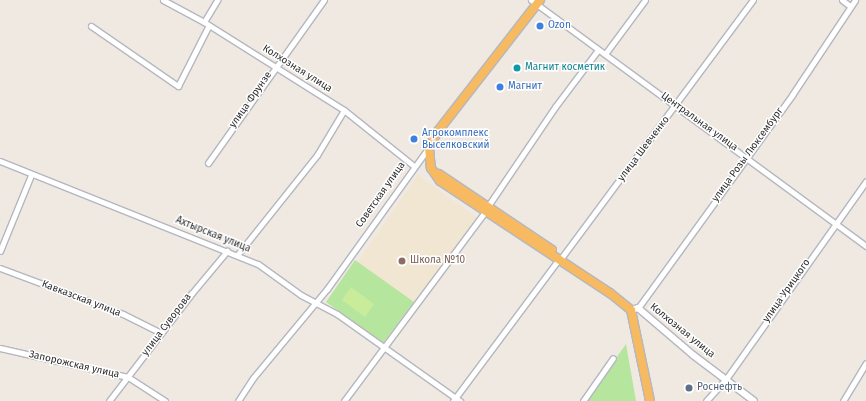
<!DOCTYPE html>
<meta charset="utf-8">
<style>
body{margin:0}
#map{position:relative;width:866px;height:401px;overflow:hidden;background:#efe9e1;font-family:"Fira Sans",sans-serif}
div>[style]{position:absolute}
.education>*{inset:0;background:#f0e6d1}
.green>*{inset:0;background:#b6e59e}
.pitch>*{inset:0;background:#c9ec9a}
.roads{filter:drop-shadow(1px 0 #b4b7c1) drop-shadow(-1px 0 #b4b7c1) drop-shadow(0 1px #b4b7c1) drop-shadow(0 -1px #b4b7c1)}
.minor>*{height:5px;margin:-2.5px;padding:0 2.5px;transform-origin:2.5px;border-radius:2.5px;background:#fff}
.tertiary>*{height:6px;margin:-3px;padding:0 3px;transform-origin:3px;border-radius:3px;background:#fff}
.trunk>*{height:8px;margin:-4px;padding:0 4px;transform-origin:4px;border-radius:4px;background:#f8ba60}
.dots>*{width:11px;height:11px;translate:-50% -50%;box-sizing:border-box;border:2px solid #fff;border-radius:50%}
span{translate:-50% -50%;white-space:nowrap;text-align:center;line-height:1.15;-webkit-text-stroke:3px #fff;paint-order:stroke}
.shop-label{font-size:10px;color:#366cbe}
.left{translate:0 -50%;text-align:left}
.culture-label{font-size:10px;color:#0d838f}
.street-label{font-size:10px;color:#2e2e2e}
.education-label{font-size:10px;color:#785e54}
.service-label{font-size:10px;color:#4e5e75}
</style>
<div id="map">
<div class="education">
<i style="clip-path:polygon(418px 175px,477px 218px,384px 342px,329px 304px)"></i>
</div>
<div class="green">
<i style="clip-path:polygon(355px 260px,414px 302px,383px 343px,326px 302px)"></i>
<i style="clip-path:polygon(626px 344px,636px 401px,586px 401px)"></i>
</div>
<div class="pitch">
<i style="clip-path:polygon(351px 287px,374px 304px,365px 317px,342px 300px)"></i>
</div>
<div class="roads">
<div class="minor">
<i style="left:163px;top:0;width:47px;rotate:28.2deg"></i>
<i style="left:204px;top:22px;width:165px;rotate:32.2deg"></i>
<i style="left:344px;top:110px;width:90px;rotate:38.7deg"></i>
<i style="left:531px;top:0;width:416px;rotate:36.3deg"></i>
<i style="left:842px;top:0;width:10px;rotate:37deg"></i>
<i style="left:204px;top:22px;width:26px;rotate:-59deg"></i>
<i style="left:91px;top:26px;width:106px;rotate:34.6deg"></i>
<i style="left:178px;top:86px;width:68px;rotate:-63.1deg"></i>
<i style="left:605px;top:54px;width:67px;rotate:-53.5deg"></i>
<i style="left:0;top:161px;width:278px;rotate:21.8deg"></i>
<i style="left:258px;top:264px;width:53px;rotate:35.8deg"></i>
<i style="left:301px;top:295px;width:41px;rotate:27.8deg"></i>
<i style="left:337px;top:314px;width:151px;rotate:35.3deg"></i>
<i style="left:208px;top:163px;width:200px;rotate:-54.6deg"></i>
<i style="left:488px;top:206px;width:120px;rotate:-55.9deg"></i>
<i style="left:555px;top:107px;width:71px;rotate:-53deg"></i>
<i style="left:0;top:251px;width:82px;rotate:-67.8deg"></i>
<i style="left:238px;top:254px;width:127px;rotate:-51.4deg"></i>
<i style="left:317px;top:155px;width:52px;rotate:-59deg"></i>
<i style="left:562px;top:257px;width:320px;rotate:-53.4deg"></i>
<i style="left:0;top:268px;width:131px;rotate:20.5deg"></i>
<i style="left:123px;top:314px;width:42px;rotate:26.6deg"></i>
<i style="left:638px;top:308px;width:263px;rotate:-54.1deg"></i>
<i style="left:792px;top:95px;width:114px;rotate:-56.4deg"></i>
<i style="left:0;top:348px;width:131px;rotate:12.8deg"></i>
<i style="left:128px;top:377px;width:44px;rotate:33deg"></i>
<i style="left:109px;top:401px;width:136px;rotate:-52.5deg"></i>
<i style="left:192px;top:293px;width:55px;rotate:-50.2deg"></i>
<i style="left:238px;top:401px;width:27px;rotate:-57deg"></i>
<i style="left:253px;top:378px;width:116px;rotate:-50.3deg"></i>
<i style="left:327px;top:289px;width:175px;rotate:-54.3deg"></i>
<i style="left:344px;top:401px;width:236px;rotate:-53.3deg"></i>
<i style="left:453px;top:401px;width:176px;rotate:-53.3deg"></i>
<i style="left:583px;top:401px;width:52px;rotate:-55.1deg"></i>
<i style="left:706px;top:401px;width:30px;rotate:-48deg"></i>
<i style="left:726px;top:379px;width:242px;rotate:-54.7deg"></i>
<i style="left:843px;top:401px;width:44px;rotate:-58.8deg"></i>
</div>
<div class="tertiary">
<i style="left:631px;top:310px;width:7px;rotate:-16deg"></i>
<i style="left:638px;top:308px;width:72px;rotate:40.5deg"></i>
<i style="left:693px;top:355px;width:76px;rotate:37deg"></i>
</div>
<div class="trunk">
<i style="left:540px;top:0;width:166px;rotate:127.9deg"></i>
<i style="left:438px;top:131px;width:18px;rotate:119deg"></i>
<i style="left:429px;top:147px;width:21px;rotate:85deg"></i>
<i style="left:431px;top:168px;width:16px;rotate:55deg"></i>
<i style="left:440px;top:181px;width:204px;rotate:33.4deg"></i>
<i style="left:610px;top:293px;width:27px;rotate:39deg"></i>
<i style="left:631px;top:310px;width:93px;rotate:78.2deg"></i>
<i style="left:439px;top:174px;width:136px;rotate:33.9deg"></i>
</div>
</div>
<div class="dots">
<i style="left:540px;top:26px;background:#3f7fe0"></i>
<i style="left:517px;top:68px;background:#0f9aa8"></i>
<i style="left:500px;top:87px;background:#3f7fe0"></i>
<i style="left:414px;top:139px;background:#3f7fe0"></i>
<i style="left:402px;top:261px;background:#8d6e63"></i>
<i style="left:689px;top:388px;background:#5c6f8a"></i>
</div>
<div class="shop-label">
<span class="left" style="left:548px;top:26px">Ozon</span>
<span class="left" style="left:508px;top:87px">Магнит</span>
<span class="left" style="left:422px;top:139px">Агрокомплекс<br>Выселковский</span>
</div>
<div class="culture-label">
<span class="left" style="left:525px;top:68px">Магнит косметик</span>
</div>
<div class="street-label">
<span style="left:297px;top:69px;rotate:32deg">Колхозная улица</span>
<span style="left:251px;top:100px;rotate:-55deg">улица Фрунзе</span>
<span style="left:699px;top:122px;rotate:36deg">Центральная улица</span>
<span style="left:644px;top:149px;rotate:-53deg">улица Шевченко</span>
<span style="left:748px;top:155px;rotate:-54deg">улица Розы Люксембург</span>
<span style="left:381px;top:195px;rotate:-55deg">Советская улица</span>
<span style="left:213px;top:235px;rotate:22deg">Ахтырская улица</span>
<span style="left:787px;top:291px;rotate:-55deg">улица Урицкого</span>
<span style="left:81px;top:299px;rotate:21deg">Кавказская улица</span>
<span style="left:167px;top:325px;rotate:-53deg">улица Суворова</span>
<span style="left:682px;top:331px;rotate:39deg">Колхозная улица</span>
<span style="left:74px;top:365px;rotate:13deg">Запорожская улица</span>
</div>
<div class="education-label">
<span class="left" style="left:410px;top:261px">Школа №10</span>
</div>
<div class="service-label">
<span class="left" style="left:697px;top:388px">Роснефть</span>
</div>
</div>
